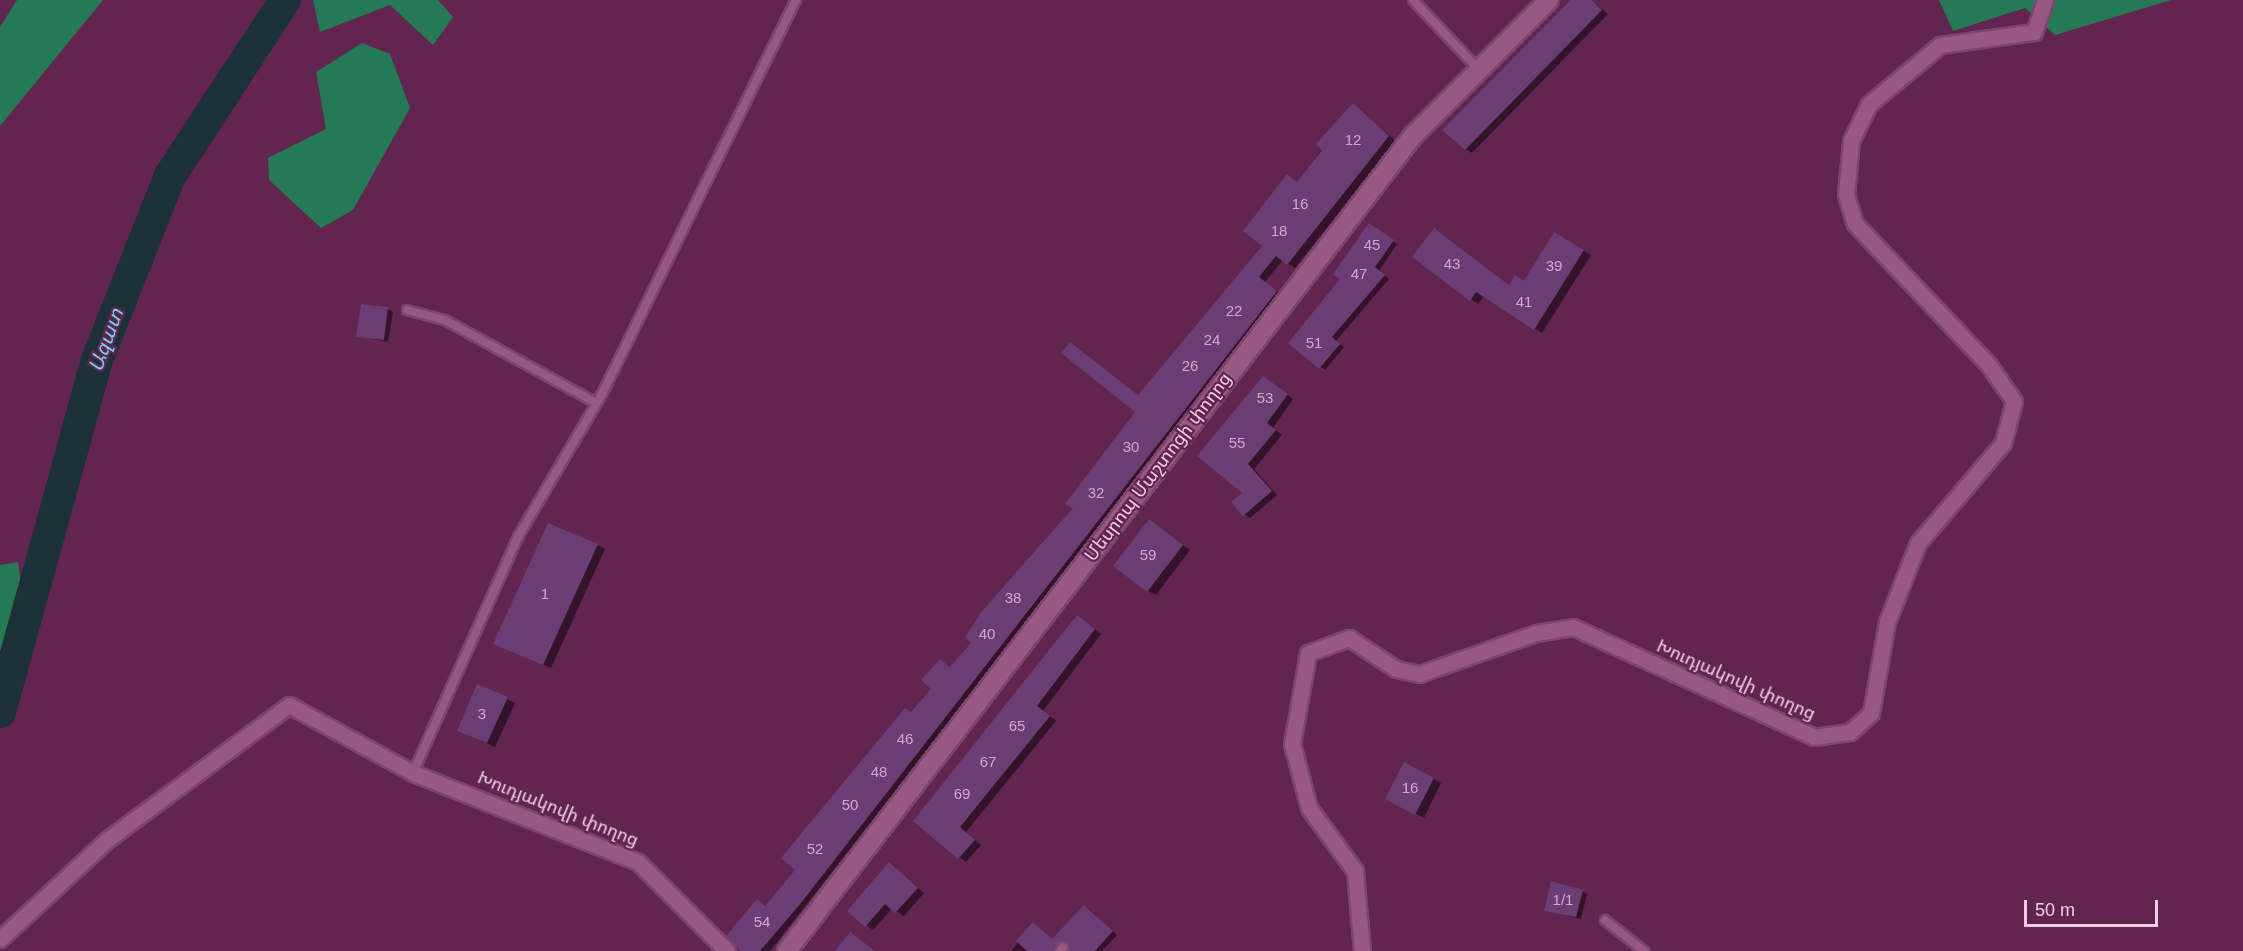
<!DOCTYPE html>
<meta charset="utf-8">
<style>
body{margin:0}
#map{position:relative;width:2243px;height:951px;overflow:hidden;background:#61254f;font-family:Helvetica,"Noto Sans Armenian",sans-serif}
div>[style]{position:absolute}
.green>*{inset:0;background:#257954}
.shadow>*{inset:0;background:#0007}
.river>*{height:32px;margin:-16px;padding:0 16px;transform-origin:16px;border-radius:16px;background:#1b3037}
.building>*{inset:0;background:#6b3d75}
.roads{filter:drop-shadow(2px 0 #7b466c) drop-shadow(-2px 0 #7b466c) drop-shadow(0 2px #7b466c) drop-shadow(0 -2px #7b466c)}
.service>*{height:8px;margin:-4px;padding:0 4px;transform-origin:4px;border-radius:4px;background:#995884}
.minor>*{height:15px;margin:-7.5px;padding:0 7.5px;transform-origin:7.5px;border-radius:7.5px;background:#995884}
.tertiary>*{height:18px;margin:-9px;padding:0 9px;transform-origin:9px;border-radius:9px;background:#995884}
span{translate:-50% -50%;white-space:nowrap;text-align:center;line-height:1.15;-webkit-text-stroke:4.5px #61254f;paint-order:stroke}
.number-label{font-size:15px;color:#d1a9c8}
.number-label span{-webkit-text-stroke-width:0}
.street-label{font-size:18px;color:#f3cde4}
.water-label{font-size:20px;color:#6dd6f7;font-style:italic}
.scale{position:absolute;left:2024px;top:900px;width:134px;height:27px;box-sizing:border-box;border:3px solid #f3cde4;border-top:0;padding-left:8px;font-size:18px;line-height:21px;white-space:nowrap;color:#f3cde4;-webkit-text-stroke:4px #61254f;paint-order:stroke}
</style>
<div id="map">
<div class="green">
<i style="clip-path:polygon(17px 0,103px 0,0 126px,0 27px)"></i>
<i style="clip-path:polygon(313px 0,438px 0,453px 17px,433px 45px,390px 5px,320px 32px)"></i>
<i style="clip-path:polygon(1939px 0,2171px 0,2055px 35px,2025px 8px,1953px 31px)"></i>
<i style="clip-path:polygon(362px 43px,390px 54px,410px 108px,353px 210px,321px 228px,269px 180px,268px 158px,326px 129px,316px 72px)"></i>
<i style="clip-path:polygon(18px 562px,21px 585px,0 687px,0 565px)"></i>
</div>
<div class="shadow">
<i style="clip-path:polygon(1573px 0,1592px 0,1608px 14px,1472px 153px,1466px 149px)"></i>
<i style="clip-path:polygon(1353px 105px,1396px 141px,1295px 268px,1283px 260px,1265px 282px,1283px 296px,770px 951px,744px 951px,758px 901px,766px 906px,797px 870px,933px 689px,941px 660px,951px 668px,973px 643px,1075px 508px,1137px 412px,1071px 344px,1139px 396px,1264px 245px,1298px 183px)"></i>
<i style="clip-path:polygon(1374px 227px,1397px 244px,1379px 271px,1389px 279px,1336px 341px,1344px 347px,1325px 370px,1290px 342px,1342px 279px)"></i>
<i style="clip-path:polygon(1442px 234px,1510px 286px,1525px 283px,1555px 234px,1591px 255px,1542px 333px,1484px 296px,1478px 304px,1471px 299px)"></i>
<i style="clip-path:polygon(388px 309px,393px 312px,388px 342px,358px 336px)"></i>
<i style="clip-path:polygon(1270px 382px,1293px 399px,1273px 428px,1282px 435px,1254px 469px,1277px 495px,1250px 518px,1244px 514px,1245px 493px,1199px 456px)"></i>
<i style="clip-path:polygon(1157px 526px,1190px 550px,1156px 595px,1148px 591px)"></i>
<i style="clip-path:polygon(597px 545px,605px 549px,551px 668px,502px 647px)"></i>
<i style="clip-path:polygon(1084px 621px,1101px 634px,1043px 711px,1056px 721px,966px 832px,981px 845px,966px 862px,916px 821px)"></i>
<i style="clip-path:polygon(507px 699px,515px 703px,495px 747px,466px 734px)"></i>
<i style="clip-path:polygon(1405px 764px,1441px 783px,1424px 818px,1394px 803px)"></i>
<i style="clip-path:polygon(890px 864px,924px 893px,904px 916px,892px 908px,873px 930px,866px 925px)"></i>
<i style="clip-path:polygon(1582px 891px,1587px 894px,1581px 919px,1546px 910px)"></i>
<i style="clip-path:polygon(1089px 909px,1117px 935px,1102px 951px,1067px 951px,1071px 947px,1066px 943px,1061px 951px,1011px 951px,1033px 924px,1053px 940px)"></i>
</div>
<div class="river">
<i style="left:0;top:712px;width:365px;rotate:-74.6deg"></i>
<i style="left:97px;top:360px;width:198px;rotate:-68.4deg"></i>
<i style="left:170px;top:176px;width:210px;rotate:-56.8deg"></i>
</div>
<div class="building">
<i style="clip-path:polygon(1571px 0,1592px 0,1602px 10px,1465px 150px,1442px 130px)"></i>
<i style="clip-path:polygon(1353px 103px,1389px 136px,1287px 265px,1276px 256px,1259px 277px,1277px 291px,801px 903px,760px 951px,741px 951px,726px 936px,757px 899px,765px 906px,795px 870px,781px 858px,905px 708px,911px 712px,931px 689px,921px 680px,940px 659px,950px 667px,971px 643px,965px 637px,983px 610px,1073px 508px,1065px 504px,1135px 412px,1061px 353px,1070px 342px,1138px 395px,1262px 246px,1243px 231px,1287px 174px,1297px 182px,1322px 150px,1316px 144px)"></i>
<i style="clip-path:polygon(1369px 223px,1394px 240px,1375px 267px,1385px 275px,1332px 337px,1340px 344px,1319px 369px,1288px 343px,1340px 279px,1333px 274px)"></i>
<i style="clip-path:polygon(1434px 228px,1509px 285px,1515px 275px,1524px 281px,1554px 232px,1584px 250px,1534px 330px,1476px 292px,1470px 301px,1412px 257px)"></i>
<i style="clip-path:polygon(361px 304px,388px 307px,384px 340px,356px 337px)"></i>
<i style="clip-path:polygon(1263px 376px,1288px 394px,1267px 423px,1276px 430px,1248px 464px,1272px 491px,1243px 516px,1231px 502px,1242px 493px,1197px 456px)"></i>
<i style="clip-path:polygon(1149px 519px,1183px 545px,1147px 592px,1113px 566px)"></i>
<i style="clip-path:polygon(548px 523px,598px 544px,543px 665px,493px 644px)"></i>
<i style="clip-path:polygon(1077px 615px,1095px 629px,1037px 706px,1050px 716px,960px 827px,975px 840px,958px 859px,913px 821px)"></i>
<i style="clip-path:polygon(477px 684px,508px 697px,487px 743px,457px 731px)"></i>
<i style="clip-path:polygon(1404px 762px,1434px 778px,1415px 815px,1385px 799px)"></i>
<i style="clip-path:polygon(889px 862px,918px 888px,895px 913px,885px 904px,865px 927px,847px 911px)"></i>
<i style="clip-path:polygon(1551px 881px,1583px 890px,1576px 917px,1544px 911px)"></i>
<i style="clip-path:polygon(1084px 905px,1113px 931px,1095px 951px,1068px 951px,1063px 941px,1054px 951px,1027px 951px,1016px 941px,1033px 922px,1052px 939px)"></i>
<i style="clip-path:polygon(850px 932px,875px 951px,835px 951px)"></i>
</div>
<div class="roads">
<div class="service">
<i style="left:1413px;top:0;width:95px;rotate:46.7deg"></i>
<i style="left:407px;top:310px;width:39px;rotate:15deg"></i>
<i style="left:445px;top:320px;width:172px;rotate:28.8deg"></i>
<i style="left:413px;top:773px;width:261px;rotate:-66deg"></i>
<i style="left:519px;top:535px;width:164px;rotate:-59.5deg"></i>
<i style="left:602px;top:394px;width:439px;rotate:-63.8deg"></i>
<i style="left:1605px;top:920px;width:50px;rotate:38.5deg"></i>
<i style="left:1060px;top:951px;width:5px;rotate:-53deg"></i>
</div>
<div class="minor">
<i style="left:0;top:939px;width:147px;rotate:-42.8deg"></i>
<i style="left:108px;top:839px;width:225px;rotate:-36.5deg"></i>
<i style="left:289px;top:705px;width:141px;rotate:28.7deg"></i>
<i style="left:413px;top:773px;width:242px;rotate:21.6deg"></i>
<i style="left:638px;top:862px;width:126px;rotate:45deg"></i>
<i style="left:1362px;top:951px;width:80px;rotate:-95deg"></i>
<i style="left:1355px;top:871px;width:78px;rotate:-126.1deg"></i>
<i style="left:1309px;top:808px;width:66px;rotate:-104.9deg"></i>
<i style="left:1292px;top:744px;width:92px;rotate:-80deg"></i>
<i style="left:1308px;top:653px;width:44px;rotate:-20.1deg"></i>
<i style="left:1349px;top:638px;width:56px;rotate:33.4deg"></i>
<i style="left:1396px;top:669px;width:24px;rotate:12deg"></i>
<i style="left:1419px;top:674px;width:124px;rotate:-19.3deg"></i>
<i style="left:1536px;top:633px;width:37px;rotate:-9deg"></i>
<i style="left:1573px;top:627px;width:265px;rotate:24.5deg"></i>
<i style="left:1814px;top:737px;width:36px;rotate:-8deg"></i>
<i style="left:1850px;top:732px;width:28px;rotate:-42deg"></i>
<i style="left:1871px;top:713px;width:92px;rotate:-80deg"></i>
<i style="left:1887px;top:622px;width:85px;rotate:-68.6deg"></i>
<i style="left:1918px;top:543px;width:131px;rotate:-49.6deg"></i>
<i style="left:2003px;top:443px;width:43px;rotate:-75.3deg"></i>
<i style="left:2014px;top:401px;width:45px;rotate:-125.1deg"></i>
<i style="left:1988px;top:364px;width:193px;rotate:-133.5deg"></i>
<i style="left:1855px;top:224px;width:31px;rotate:-107deg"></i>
<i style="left:1846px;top:194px;width:53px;rotate:-84.6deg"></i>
<i style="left:1851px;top:141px;width:41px;rotate:-64.1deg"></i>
<i style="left:1869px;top:104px;width:92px;rotate:-39.7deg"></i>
<i style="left:1940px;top:45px;width:95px;rotate:-7.9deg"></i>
<i style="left:2034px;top:32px;width:34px;rotate:-71deg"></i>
</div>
<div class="tertiary">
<i style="left:787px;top:951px;width:1026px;rotate:-52.48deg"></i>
<i style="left:1412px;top:137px;width:194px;rotate:-45deg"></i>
</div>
</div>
<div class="number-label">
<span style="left:1353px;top:140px">12</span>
<span style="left:1300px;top:204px">16</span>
<span style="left:1279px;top:231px">18</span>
<span style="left:1372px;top:245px">45</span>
<span style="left:1452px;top:264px">43</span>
<span style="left:1554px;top:266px">39</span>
<span style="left:1359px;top:274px">47</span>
<span style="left:1524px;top:302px">41</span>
<span style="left:1234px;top:311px">22</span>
<span style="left:1212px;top:340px">24</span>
<span style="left:1314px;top:343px">51</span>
<span style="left:1190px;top:366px">26</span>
<span style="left:1265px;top:398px">53</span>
<span style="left:1237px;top:443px">55</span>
<span style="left:1131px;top:447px">30</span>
<span style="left:1096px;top:493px">32</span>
<span style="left:1148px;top:555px">59</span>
<span style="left:545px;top:594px">1</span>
<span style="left:1013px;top:598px">38</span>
<span style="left:987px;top:634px">40</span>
<span style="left:482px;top:714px">3</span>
<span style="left:1017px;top:726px">65</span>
<span style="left:905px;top:739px">46</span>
<span style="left:988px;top:762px">67</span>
<span style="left:879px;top:772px">48</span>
<span style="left:1410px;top:788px">16</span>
<span style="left:962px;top:794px">69</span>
<span style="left:850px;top:805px">50</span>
<span style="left:815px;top:849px">52</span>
<span style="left:1563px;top:900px">1/1</span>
<span style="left:762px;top:922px">54</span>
</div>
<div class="street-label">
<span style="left:1158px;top:467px;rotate:-53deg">Մեսրոպ Մաշտոցի փողոց</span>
<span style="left:1736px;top:680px;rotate:24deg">Խուդյակովի փողոց</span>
<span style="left:558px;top:809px;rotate:22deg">Խուդյակովի փողոց</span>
</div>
<div class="water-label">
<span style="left:106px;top:340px;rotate:-70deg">Ազատ</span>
</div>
<div class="scale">50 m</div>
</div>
